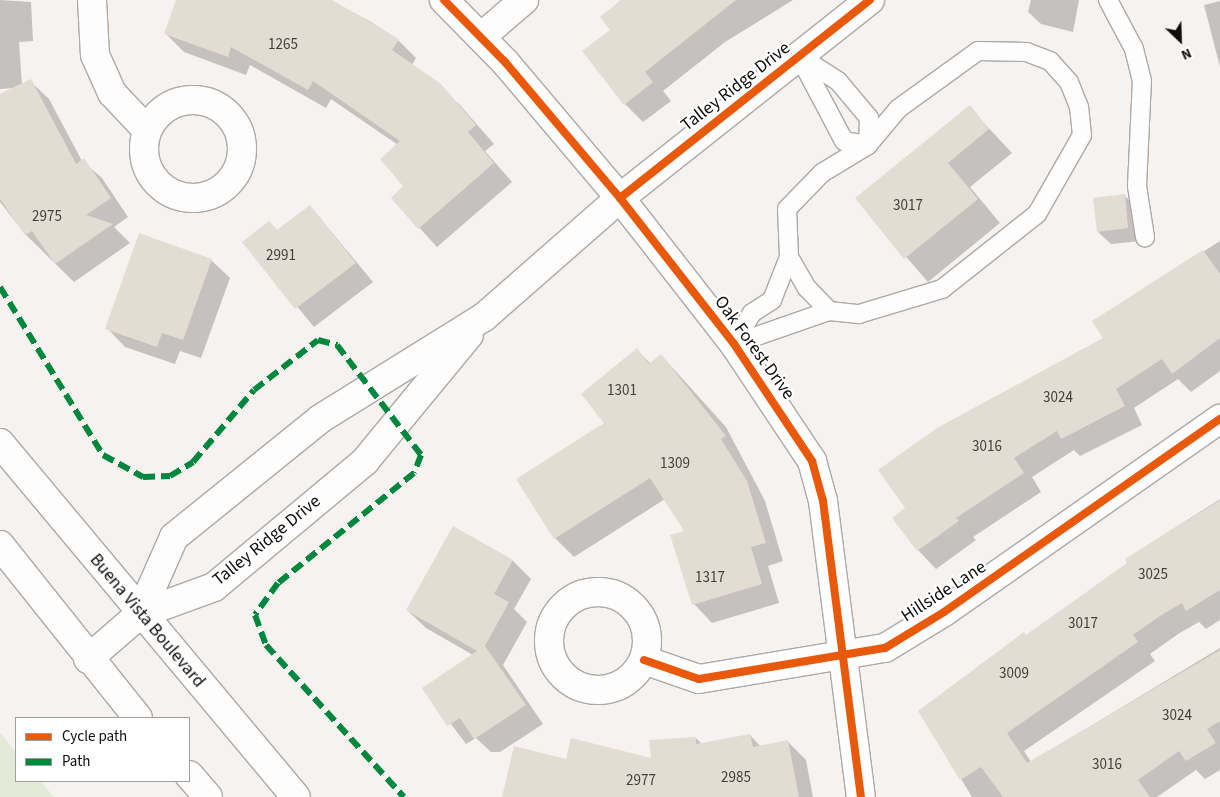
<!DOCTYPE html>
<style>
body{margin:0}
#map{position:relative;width:1220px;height:797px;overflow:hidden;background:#f5f2ef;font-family:"Source Sans 3",sans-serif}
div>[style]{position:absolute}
.green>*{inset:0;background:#e4ead7}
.shadow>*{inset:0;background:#0003}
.building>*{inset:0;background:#e3dcd2}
.roads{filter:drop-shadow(1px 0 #acaaa8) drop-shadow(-1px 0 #acaaa8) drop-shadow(0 1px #acaaa8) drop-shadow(0 -1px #acaaa8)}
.lane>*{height:18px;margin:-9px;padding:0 9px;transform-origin:9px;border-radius:9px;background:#fefdfd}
.street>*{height:28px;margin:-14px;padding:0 14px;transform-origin:14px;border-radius:14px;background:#fefdfd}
.street>.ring{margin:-14px;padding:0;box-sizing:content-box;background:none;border:28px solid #fefdfd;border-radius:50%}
.secondary>*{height:28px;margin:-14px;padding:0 14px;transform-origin:14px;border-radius:14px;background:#fefdfd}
.quiet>*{height:6px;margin-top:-3px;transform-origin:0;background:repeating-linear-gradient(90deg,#00873e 0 12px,transparent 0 18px)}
.cycleway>*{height:8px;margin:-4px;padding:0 4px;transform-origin:4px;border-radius:4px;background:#e8590c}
span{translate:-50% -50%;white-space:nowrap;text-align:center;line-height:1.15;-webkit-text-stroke:4.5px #fff;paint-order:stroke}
.number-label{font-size:15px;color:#42403c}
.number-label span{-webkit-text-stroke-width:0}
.street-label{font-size:18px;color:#0d0c0a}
.legend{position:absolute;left:15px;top:717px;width:175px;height:65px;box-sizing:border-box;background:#fff;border:1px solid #9e9e9d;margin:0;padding:6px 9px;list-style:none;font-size:15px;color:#0d0c0a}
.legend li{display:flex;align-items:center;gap:10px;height:25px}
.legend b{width:25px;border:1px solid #9e9e9d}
.north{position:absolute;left:1155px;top:15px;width:50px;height:50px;-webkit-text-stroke:4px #fff;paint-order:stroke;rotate:156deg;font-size:14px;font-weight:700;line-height:20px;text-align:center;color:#0d0c0a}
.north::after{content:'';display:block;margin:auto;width:18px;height:22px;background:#0d0c0a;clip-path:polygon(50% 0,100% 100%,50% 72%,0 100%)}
</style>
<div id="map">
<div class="green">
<i style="clip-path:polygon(0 733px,16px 752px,16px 781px,40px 781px,54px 797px,0 797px)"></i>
</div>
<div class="shadow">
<i style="clip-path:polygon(0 0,31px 2px,33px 41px,19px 42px,22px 85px,30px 81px,49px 99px,82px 161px,102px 178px,128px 217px,114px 227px,130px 243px,74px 282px,26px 235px,0 202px,0 95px,16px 88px,0 89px)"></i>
<i style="clip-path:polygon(178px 0,330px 0,371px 22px,398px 40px,416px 58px,412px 65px,459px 104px,494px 144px,485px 151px,512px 182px,437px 247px,392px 198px,405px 186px,398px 145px,331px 99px,326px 108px,250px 65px,246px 75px,184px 52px,166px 34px)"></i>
<i style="clip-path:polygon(623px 0,793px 0,725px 42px,663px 91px,671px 101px,643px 122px,625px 104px,612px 30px)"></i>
<i style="clip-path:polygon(1031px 0,1079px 0,1073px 32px,1041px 24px,1028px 12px)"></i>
<i style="clip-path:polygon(1220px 1px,1220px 67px,1204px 5px)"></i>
<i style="clip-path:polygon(969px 107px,1012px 153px,970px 187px,1000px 223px,928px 282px,856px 199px)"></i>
<i style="clip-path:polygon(1124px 195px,1137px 208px,1141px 241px,1111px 244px,1098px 232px)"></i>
<i style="clip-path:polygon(310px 206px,373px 282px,314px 327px,244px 242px,269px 222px,278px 231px)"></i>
<i style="clip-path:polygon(1220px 241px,1220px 371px,1191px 392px,1178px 379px,1134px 408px,1142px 425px,1080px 456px,1074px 450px,1032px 477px,1041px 492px,973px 537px,976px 540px,936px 569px,918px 550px,1105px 339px,1094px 322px)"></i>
<i style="clip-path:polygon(211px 260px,230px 278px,201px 358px,180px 351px,175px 364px,125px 347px,107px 328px)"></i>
<i style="clip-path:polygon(637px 350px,651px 364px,661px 355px,726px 427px,765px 501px,783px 561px,768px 566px,779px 603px,712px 623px,694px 604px,686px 532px,665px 499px,574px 557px,555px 538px,518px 480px,606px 424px)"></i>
<i style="clip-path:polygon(1220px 499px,1220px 620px,1206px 629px,1199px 622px,1178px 634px,1150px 654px,1155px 661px,1024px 751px,1031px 762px,1220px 648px,1220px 770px,1205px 779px,1196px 770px,1157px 797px,972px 797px,920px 711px,1129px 564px,1126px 559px)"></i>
<i style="clip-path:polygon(454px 528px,513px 561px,531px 579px,514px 609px,527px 622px,503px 665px,543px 724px,500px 752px,491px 752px,476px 738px,466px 744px,424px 688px,473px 655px,426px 628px,407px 610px)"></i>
<i style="clip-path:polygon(750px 735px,761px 747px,787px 741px,806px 760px,813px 797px,503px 797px,567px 760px,652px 759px,696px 738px,702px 744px)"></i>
</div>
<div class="building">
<i style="clip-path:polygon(176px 0,332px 0,399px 39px,392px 50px,441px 84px,476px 125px,468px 132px,494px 163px,418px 229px,391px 198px,403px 186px,380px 159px,400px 141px,313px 81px,308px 90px,231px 47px,228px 57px,164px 34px)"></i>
<i style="clip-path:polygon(621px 0,736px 0,645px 72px,653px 82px,624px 105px,582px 51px,610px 30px,600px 17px)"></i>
<i style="clip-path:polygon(31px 79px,76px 164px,84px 158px,111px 198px,86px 215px,113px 224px,55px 264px,32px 231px,25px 235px,0 199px,0 94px)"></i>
<i style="clip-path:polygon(970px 105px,989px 129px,948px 163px,978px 199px,904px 259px,855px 198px)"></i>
<i style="clip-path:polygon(1125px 194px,1128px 228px,1097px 232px,1093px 198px)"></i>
<i style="clip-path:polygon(310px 205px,356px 263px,295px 309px,242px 242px,269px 221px,277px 230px)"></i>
<i style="clip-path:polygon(139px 233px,212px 259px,183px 340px,162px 333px,157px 347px,105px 329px)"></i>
<i style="clip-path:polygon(1203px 250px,1220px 274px,1220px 338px,1172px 374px,1162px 359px,1116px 389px,1125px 406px,1061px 439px,1057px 431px,1014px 458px,1024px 473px,956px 518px,959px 521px,917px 551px,892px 518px,905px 508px,878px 470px,937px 428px,1103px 338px,1092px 321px)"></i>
<i style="clip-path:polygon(637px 348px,649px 364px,661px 354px,726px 436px,721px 439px,747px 481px,766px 543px,751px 547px,762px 584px,692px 605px,670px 535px,684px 531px,650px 478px,554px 539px,516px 479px,604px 423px,581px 394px)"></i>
<i style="clip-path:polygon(1220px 500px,1220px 590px,1186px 611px,1182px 603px,1160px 616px,1133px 635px,1138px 642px,1007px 733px,1027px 763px,1220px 650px,1220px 721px,1207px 729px,1216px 743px,1186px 761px,1179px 751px,1138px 780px,1150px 797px,1003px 797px,981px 767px,960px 780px,918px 711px,1024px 632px,1026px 635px,1127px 563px,1125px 559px)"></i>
<i style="clip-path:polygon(453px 526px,513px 560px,494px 594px,509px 602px,485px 646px,526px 705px,474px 739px,460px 718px,447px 726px,422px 688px,477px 651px,406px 610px)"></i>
<i style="clip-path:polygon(750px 734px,753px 747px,788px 740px,799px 797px,502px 797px,514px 746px,566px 759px,571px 738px,651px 758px,649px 740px,696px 737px,696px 744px)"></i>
</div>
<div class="roads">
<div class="lane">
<i style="left:1108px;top:0;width:55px;rotate:62deg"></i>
<i style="left:1134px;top:49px;width:32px;rotate:76deg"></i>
<i style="left:1142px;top:80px;width:106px;rotate:92.7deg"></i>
<i style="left:1137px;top:186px;width:52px;rotate:81.1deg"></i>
<i style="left:799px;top:56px;width:46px;rotate:32.7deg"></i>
<i style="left:838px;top:81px;width:48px;rotate:50deg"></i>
<i style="left:869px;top:118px;width:27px;rotate:92deg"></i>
<i style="left:868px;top:145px;width:24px;rotate:-171deg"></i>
<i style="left:844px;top:141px;width:96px;rotate:-117.9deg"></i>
<i style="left:734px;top:344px;width:101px;rotate:-19.2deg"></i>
<i style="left:829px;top:311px;width:30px;rotate:6deg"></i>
<i style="left:859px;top:314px;width:87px;rotate:-16.8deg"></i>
<i style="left:942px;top:289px;width:121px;rotate:-38.3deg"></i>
<i style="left:1037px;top:214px;width:91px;rotate:-60.3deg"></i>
<i style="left:1082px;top:135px;width:28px;rotate:-96deg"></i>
<i style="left:1079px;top:107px;width:27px;rotate:-112deg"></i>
<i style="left:1069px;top:82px;width:28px;rotate:-132deg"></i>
<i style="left:1050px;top:61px;width:25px;rotate:-159deg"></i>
<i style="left:1027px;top:52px;width:49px;rotate:-178.8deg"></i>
<i style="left:978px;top:51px;width:99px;rotate:144.1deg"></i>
<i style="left:898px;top:109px;width:47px;rotate:129.8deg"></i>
<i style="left:868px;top:145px;width:54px;rotate:148.7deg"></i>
<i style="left:822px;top:173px;width:50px;rotate:134.2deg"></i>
<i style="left:787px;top:209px;width:48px;rotate:87.6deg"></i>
<i style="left:789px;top:257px;width:36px;rotate:60deg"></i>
<i style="left:807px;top:288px;width:32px;rotate:46deg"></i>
<i style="left:734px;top:344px;width:36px;rotate:-60deg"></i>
<i style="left:752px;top:313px;width:24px;rotate:-33deg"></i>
<i style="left:772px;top:300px;width:46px;rotate:-68.4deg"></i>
</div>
<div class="street">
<i style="left:92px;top:0;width:55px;rotate:86.9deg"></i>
<i style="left:95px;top:55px;width:42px;rotate:65.9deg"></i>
<i style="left:112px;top:93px;width:51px;rotate:46.6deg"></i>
<i style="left:444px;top:0;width:87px;rotate:45.5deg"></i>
<i style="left:505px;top:62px;width:178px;rotate:49.8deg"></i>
<i style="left:620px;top:198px;width:185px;rotate:52deg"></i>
<i style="left:734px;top:344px;width:141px;rotate:56.3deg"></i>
<i style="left:812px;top:461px;width:41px;rotate:74.6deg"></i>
<i style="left:823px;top:501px;width:298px;rotate:82.7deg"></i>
<i style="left:481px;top:37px;width:57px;rotate:-40.7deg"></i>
<i class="ring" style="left:144px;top:100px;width:70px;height:70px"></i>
<i class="ring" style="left:549px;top:592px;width:70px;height:70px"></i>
<i style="left:644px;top:660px;width:58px;rotate:19.1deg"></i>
<i style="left:699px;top:679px;width:189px;rotate:-9.5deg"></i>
<i style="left:885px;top:648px;width:69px;rotate:-31.4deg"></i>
<i style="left:944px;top:612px;width:337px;rotate:-35deg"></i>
</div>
<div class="secondary">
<i style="left:0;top:443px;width:461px;rotate:50.1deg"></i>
<i style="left:0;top:545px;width:221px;rotate:51.4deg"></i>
<i style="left:140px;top:614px;width:84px;rotate:-66.2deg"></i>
<i style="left:174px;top:537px;width:188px;rotate:-38.9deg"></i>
<i style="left:320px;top:419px;width:193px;rotate:-31.9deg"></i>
<i style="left:484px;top:317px;width:181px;rotate:-41.2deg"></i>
<i style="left:620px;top:198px;width:319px;rotate:-38.4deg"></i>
<i style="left:88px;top:659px;width:69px;rotate:-40.9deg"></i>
<i style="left:140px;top:614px;width:79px;rotate:-20deg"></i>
<i style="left:214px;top:587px;width:197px;rotate:-39.8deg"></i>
<i style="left:365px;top:461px;width:163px;rotate:-50.5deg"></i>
<i style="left:189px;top:775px;width:29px;rotate:49deg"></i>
</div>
</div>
<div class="quiet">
<i style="left:0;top:287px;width:197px;rotate:58.5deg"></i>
<i style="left:103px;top:455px;width:46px;rotate:28.8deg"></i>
<i style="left:143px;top:477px;width:27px;rotate:-2deg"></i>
<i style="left:170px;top:476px;width:27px;rotate:-31deg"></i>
<i style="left:193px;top:462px;width:94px;rotate:-49.7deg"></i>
<i style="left:254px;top:390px;width:81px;rotate:-38deg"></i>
<i style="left:318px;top:340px;width:20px;rotate:15deg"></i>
<i style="left:337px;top:345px;width:138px;rotate:52.6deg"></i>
<i style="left:421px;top:455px;width:19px;rotate:111deg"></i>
<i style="left:414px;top:473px;width:175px;rotate:141deg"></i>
<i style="left:278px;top:583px;width:39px;rotate:126deg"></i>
<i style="left:255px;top:615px;width:32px;rotate:70deg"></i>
<i style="left:266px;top:645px;width:205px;rotate:47.8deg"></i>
</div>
<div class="cycleway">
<i style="left:444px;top:0;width:87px;rotate:45.5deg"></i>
<i style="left:505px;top:62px;width:178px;rotate:49.8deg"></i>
<i style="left:620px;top:198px;width:185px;rotate:52deg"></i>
<i style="left:734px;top:344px;width:141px;rotate:56.3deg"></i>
<i style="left:812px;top:461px;width:41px;rotate:74.6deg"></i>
<i style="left:823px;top:501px;width:298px;rotate:82.7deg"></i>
<i style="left:620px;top:198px;width:319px;rotate:-38.4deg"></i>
<i style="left:644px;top:660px;width:58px;rotate:19.1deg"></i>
<i style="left:699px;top:679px;width:189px;rotate:-9.5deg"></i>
<i style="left:885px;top:648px;width:69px;rotate:-31.4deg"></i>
<i style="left:944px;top:612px;width:337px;rotate:-35deg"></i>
</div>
<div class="number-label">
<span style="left:283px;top:45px">1265</span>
<span style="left:908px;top:206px">3017</span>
<span style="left:47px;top:217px">2975</span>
<span style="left:281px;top:256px">2991</span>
<span style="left:622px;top:391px">1301</span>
<span style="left:1058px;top:398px">3024</span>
<span style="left:987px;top:447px">3016</span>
<span style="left:675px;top:464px">1309</span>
<span style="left:1153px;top:575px">3025</span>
<span style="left:710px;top:578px">1317</span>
<span style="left:1083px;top:624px">3017</span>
<span style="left:1014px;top:674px">3009</span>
<span style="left:1177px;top:716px">3024</span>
<span style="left:1107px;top:765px">3016</span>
<span style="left:736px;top:778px">2985</span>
<span style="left:641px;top:781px">2977</span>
</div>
<div class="street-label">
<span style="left:736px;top:87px;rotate:-38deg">Talley Ridge Drive</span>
<span style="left:754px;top:348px;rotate:54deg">Oak Forest Drive</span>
<span style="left:267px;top:541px;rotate:-39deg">Talley Ridge Drive</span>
<span style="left:944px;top:592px;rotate:-33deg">Hillside Lane</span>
<span style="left:147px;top:621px;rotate:50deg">Buena Vista Boulevard</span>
</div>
<ul class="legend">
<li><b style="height:6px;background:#e8590c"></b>Cycle path</li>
<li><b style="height:6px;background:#00873e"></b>Path</li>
</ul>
<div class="north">N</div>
</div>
